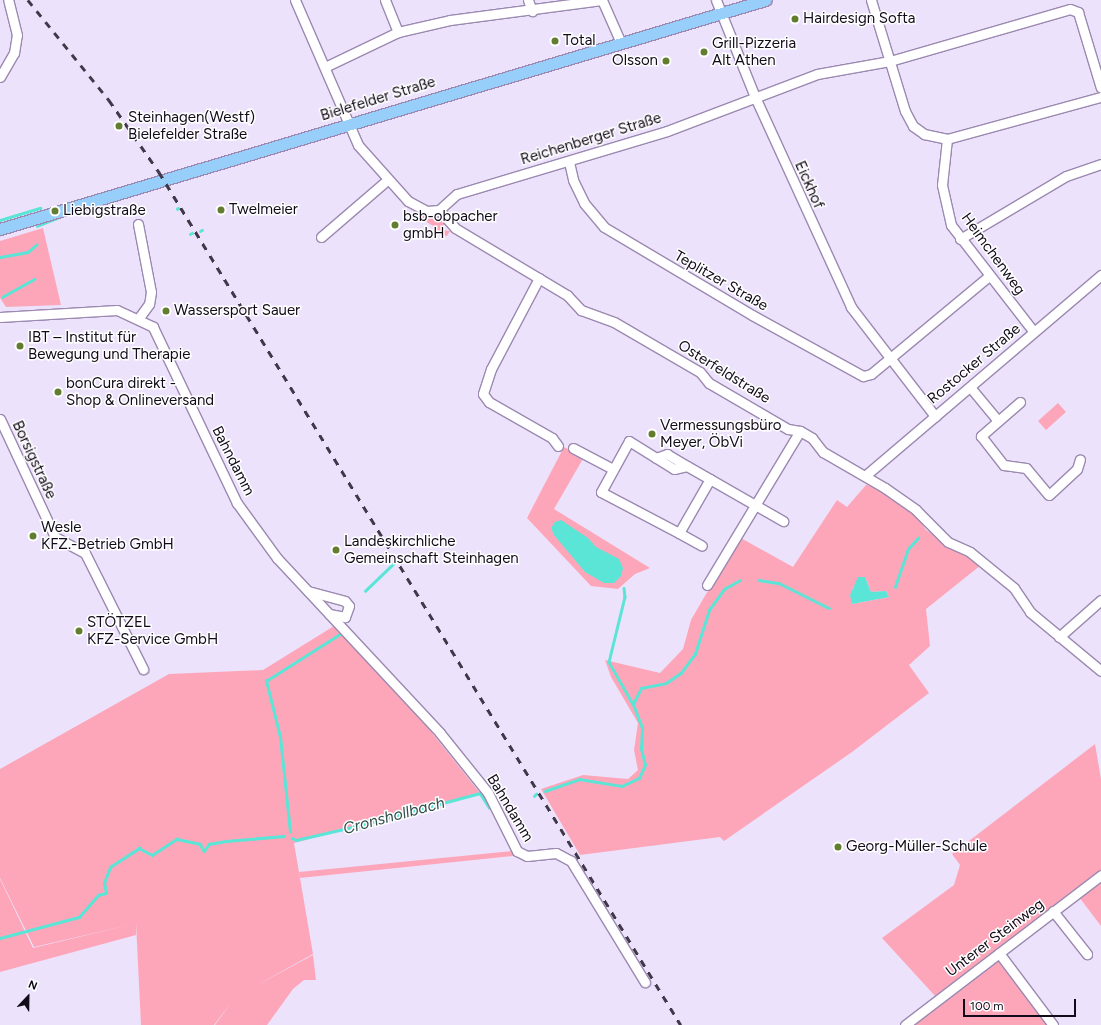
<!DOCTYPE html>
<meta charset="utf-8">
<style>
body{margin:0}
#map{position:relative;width:1101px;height:1025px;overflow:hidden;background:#ede2fc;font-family:Figtree,sans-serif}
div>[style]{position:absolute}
.green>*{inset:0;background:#fda6b9}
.water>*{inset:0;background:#5ae5d6}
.stream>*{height:2.5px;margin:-1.25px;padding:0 1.25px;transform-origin:1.25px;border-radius:1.25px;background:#5ae5d6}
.roads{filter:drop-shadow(1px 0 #9b89b1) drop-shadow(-1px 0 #9b89b1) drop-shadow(0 1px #9b89b1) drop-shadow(0 -1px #9b89b1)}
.minor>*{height:9px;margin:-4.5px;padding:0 4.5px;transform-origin:4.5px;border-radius:4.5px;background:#fff}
.major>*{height:11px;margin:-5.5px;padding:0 5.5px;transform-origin:5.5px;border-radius:5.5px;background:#97cefa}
.rail>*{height:2.5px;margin-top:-1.25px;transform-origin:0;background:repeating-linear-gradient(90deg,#403848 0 7px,transparent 0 14px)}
.dots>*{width:11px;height:11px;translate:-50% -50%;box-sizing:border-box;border:2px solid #fff;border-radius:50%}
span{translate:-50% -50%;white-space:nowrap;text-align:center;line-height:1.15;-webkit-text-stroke:3px #fff;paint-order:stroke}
.poi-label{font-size:15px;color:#110a18}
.left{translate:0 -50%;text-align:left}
.right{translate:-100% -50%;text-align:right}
.street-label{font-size:15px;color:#110a18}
.water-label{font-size:16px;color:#314f4b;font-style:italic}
.north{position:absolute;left:8px;top:977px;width:40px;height:40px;-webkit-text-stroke:3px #fff;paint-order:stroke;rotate:22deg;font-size:11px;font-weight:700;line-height:16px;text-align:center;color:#110a18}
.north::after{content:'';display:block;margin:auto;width:14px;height:18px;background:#110a18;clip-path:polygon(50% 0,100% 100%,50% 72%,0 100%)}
.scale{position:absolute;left:963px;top:999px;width:113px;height:18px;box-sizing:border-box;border:2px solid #110a18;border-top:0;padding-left:5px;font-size:12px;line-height:14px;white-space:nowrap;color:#110a18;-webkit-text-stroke:3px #fff;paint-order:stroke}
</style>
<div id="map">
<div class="green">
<i style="clip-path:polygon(415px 210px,438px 217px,445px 223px,442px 230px,450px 231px,447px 236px,434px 233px,436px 228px,413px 213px)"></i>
<i style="clip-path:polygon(43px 228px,61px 305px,6px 307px,0 298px,0 241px)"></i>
<i style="clip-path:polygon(1058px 403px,1066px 412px,1046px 430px,1038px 421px)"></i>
<i style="clip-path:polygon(564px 447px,584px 457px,554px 509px,650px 568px,635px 574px,618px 589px,591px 586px,527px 518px)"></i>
<i style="clip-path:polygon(evenodd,866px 485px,878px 487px,915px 513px,926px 530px,981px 565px,926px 609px,930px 646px,909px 665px,929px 693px,852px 752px,724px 841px,720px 837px,580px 855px,541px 789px,583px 775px,628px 779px,638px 770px,634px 750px,638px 723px,611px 677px,605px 660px,660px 673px,683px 649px,691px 620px,739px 537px,793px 567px,837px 500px,847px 507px,866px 485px,866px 579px,871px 592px,886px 591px,889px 597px,852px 604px,853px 587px,866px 579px)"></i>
<i style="clip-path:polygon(334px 626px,417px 714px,480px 793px,294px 843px,313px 954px,250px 989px,313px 955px,316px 980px,304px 980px,293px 989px,267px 1025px,215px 1025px,231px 1003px,214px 1025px,141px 1025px,136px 923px,136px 935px,0 972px,0 879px,33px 948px,133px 924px,34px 947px,0 878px,0 769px,169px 674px,263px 670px)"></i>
<i style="clip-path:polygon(1095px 744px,1101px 779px,1101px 870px,936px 997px,882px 938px,954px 885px,960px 865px,952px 854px)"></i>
<i style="clip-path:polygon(512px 851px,513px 856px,300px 878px,299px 872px)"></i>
<i style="clip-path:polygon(1101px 880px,1101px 926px,1079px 897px)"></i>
<i style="clip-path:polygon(997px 958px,1048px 1025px,912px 1025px)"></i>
</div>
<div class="water">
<i style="clip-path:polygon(561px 520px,588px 538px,596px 547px,619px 559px,623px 568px,621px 576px,614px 583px,604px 583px,585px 572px,554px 535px,551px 528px,555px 522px)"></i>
<i style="clip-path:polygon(858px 577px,865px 577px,871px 592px,886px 591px,889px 597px,852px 604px,850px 595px)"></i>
</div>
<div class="stream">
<i style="left:177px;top:209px;width:1px;rotate:-45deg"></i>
<i style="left:0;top:220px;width:42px;rotate:-16.7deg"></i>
<i style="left:37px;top:226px;width:24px;rotate:-22deg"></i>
<i style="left:200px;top:231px;width:2px;rotate:-27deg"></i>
<i style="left:190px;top:234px;width:2px;rotate:-27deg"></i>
<i style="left:0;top:257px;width:28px;rotate:-10deg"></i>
<i style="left:28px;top:252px;width:11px;rotate:-41deg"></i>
<i style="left:2px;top:297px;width:37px;rotate:-29deg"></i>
<i style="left:759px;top:580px;width:20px;rotate:9deg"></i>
<i style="left:779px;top:583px;width:56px;rotate:26.6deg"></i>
<i style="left:895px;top:587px;width:40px;rotate:-71.1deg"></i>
<i style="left:908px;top:549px;width:15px;rotate:-48deg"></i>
<i style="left:624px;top:588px;width:9px;rotate:84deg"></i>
<i style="left:625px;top:597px;width:67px;rotate:103.8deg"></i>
<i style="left:609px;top:662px;width:48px;rotate:60.3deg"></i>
<i style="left:365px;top:591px;width:40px;rotate:-44deg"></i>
<i style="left:545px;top:791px;width:36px;rotate:-19deg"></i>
<i style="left:579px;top:779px;width:44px;rotate:9.2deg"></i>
<i style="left:622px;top:786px;width:19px;rotate:-25deg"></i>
<i style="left:639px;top:778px;width:14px;rotate:-65deg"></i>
<i style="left:645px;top:765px;width:16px;rotate:-104deg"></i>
<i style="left:641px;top:749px;width:21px;rotate:-87deg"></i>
<i style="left:642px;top:728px;width:26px;rotate:-111deg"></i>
<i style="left:633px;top:704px;width:18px;rotate:-63deg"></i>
<i style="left:641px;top:688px;width:25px;rotate:-11deg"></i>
<i style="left:666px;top:683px;width:18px;rotate:-34deg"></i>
<i style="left:681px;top:673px;width:24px;rotate:-54deg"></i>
<i style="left:695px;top:654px;width:46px;rotate:-72.3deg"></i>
<i style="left:709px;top:610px;width:26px;rotate:-54deg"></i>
<i style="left:724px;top:589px;width:18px;rotate:-29deg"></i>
<i style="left:534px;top:796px;width:3px;rotate:-45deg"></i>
<i style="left:290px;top:832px;width:96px;rotate:-96deg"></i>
<i style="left:280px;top:737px;width:58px;rotate:-104deg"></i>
<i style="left:266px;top:681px;width:88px;rotate:-32.4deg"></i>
<i style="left:292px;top:838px;width:4px;rotate:27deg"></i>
<i style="left:296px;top:840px;width:63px;rotate:-12.9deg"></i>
<i style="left:357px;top:826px;width:127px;rotate:-15deg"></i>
<i style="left:480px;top:793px;width:17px;rotate:57deg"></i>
<i style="left:0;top:938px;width:82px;rotate:-14.9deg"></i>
<i style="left:79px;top:917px;width:29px;rotate:-49deg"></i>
<i style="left:98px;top:895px;width:8px;rotate:-14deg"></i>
<i style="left:106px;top:893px;width:10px;rotate:-101deg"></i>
<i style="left:104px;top:883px;width:17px;rotate:-69deg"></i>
<i style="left:110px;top:867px;width:35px;rotate:-33deg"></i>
<i style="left:139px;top:848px;width:15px;rotate:28deg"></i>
<i style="left:152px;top:855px;width:30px;rotate:-33deg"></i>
<i style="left:177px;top:839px;width:24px;rotate:12deg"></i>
<i style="left:200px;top:844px;width:8px;rotate:60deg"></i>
<i style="left:204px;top:851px;width:9px;rotate:-54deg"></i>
<i style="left:209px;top:844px;width:17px;rotate:-10deg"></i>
<i style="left:226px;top:841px;width:58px;rotate:-4.9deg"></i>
</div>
<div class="roads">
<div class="minor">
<i style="left:295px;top:0;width:158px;rotate:66.5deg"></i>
<i style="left:358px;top:145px;width:75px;rotate:48.2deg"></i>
<i style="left:408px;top:201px;width:21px;rotate:28deg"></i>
<i style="left:427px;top:211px;width:12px;rotate:-5deg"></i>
<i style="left:385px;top:0;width:35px;rotate:68deg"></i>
<i style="left:528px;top:0;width:12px;rotate:70deg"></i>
<i style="left:716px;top:0;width:105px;rotate:68.1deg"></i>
<i style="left:755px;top:97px;width:231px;rotate:65.4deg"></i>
<i style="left:851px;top:307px;width:138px;rotate:52.4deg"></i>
<i style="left:871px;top:0;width:116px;rotate:73deg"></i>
<i style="left:905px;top:111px;width:17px;rotate:62deg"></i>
<i style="left:913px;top:126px;width:14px;rotate:36deg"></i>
<i style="left:924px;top:134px;width:24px;rotate:12deg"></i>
<i style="left:947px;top:139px;width:160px;rotate:-15.3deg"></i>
<i style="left:327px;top:66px;width:79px;rotate:-25.6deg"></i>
<i style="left:398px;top:32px;width:53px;rotate:-13deg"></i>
<i style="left:450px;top:20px;width:153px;rotate:-7.5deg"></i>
<i style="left:602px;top:0;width:47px;rotate:66.2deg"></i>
<i style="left:0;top:77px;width:28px;rotate:-60deg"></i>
<i style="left:14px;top:53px;width:18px;rotate:-81deg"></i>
<i style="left:17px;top:35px;width:36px;rotate:-104deg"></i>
<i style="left:947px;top:139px;width:46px;rotate:96.2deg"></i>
<i style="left:942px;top:185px;width:41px;rotate:77.3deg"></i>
<i style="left:951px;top:225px;width:135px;rotate:52.2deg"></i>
<i style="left:569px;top:162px;width:18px;rotate:77deg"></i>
<i style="left:573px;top:180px;width:25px;rotate:64deg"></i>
<i style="left:584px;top:203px;width:31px;rotate:50deg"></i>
<i style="left:604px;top:227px;width:172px;rotate:30.7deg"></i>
<i style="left:752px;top:315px;width:127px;rotate:28.8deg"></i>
<i style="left:863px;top:376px;width:8px;rotate:-14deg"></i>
<i style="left:871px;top:374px;width:153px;rotate:-39.7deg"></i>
<i style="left:439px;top:210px;width:24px;rotate:48deg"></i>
<i style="left:455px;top:228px;width:131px;rotate:30.9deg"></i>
<i style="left:567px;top:295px;width:21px;rotate:47deg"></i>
<i style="left:581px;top:310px;width:35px;rotate:20deg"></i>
<i style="left:614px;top:322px;width:99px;rotate:30.2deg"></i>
<i style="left:700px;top:372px;width:14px;rotate:51deg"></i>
<i style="left:709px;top:383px;width:91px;rotate:30.2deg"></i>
<i style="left:788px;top:429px;width:12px;rotate:9deg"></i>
<i style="left:800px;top:431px;width:14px;rotate:30deg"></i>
<i style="left:812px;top:438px;width:18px;rotate:52deg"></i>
<i style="left:823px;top:452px;width:72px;rotate:30.1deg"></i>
<i style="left:885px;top:488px;width:38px;rotate:35deg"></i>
<i style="left:916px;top:510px;width:45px;rotate:45deg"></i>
<i style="left:948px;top:542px;width:24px;rotate:24deg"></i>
<i style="left:970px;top:552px;width:57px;rotate:39.3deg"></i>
<i style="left:1014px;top:588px;width:29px;rotate:56deg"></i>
<i style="left:1030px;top:612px;width:92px;rotate:39.7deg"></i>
<i style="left:439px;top:210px;width:24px;rotate:-42deg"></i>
<i style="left:457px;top:194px;width:219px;rotate:-16.7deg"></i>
<i style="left:667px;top:131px;width:160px;rotate:-20.8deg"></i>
<i style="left:817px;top:74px;width:74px;rotate:-10.1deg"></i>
<i style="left:890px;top:61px;width:187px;rotate:-16.1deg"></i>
<i style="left:1070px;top:9px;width:9px;rotate:21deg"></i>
<i style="left:1078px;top:12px;width:79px;rotate:73.2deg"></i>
<i style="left:138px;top:224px;width:69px;rotate:79.2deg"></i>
<i style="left:151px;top:292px;width:12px;rotate:99deg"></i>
<i style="left:149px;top:304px;width:17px;rotate:126deg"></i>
<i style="left:321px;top:237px;width:86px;rotate:-40.7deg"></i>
<i style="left:960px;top:239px;width:123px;rotate:-30.7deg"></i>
<i style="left:1066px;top:176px;width:37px;rotate:-19deg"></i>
<i style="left:539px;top:278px;width:103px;rotate:117.8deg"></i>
<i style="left:491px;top:369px;width:26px;rotate:108deg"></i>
<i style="left:483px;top:394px;width:10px;rotate:53deg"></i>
<i style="left:489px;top:402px;width:73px;rotate:29.7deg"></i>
<i style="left:552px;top:438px;width:10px;rotate:53deg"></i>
<i style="left:0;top:317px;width:117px;rotate:-3.4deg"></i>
<i style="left:117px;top:310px;width:40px;rotate:25deg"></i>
<i style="left:153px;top:327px;width:195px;rotate:64.5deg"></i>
<i style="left:237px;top:503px;width:68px;rotate:54deg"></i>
<i style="left:277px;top:558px;width:239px;rotate:47deg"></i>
<i style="left:440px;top:733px;width:77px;rotate:51.3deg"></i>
<i style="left:488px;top:793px;width:65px;rotate:63.4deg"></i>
<i style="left:517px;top:851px;width:11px;rotate:27deg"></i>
<i style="left:527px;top:856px;width:29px;rotate:-6deg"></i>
<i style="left:556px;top:853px;width:17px;rotate:28deg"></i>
<i style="left:571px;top:861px;width:142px;rotate:58.6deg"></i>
<i style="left:970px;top:387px;width:44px;rotate:50.5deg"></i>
<i style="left:1020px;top:402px;width:52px;rotate:138.9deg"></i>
<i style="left:981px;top:436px;width:37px;rotate:52deg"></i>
<i style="left:1004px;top:465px;width:22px;rotate:8deg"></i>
<i style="left:1026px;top:468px;width:35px;rotate:50deg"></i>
<i style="left:1049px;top:495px;width:38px;rotate:-43deg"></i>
<i style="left:1077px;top:469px;width:10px;rotate:-73deg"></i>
<i style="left:0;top:419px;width:130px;rotate:65deg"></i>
<i style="left:55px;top:537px;width:34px;rotate:28deg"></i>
<i style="left:85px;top:553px;width:130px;rotate:63.4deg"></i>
<i style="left:573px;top:448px;width:45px;rotate:27.7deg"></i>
<i style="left:656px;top:458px;width:12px;rotate:-20deg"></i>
<i style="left:667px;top:454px;width:23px;rotate:31deg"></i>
<i style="left:866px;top:475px;width:309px;rotate:-40.4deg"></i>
<i style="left:710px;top:479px;width:62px;rotate:119.9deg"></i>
<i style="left:679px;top:533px;width:88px;rotate:-152.3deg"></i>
<i style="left:601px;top:492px;width:58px;rotate:-61.2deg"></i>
<i style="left:629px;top:441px;width:53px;rotate:31.9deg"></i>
<i style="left:674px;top:469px;width:13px;rotate:-13deg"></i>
<i style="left:687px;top:466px;width:111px;rotate:29.8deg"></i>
<i style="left:679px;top:533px;width:26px;rotate:29deg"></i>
<i style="left:707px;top:585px;width:180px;rotate:-58.9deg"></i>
<i style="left:308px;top:591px;width:38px;rotate:15deg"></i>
<i style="left:345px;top:601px;width:6px;rotate:51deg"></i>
<i style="left:349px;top:606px;width:12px;rotate:110deg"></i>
<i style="left:345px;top:617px;width:16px;rotate:-169deg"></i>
<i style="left:1059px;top:637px;width:56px;rotate:-41.4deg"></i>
<i style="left:1053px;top:911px;width:55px;rotate:51.7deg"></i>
<i style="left:999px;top:953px;width:90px;rotate:53.1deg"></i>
<i style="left:905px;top:1025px;width:247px;rotate:-37.4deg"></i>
</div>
<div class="major">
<i style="left:0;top:229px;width:799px;rotate:-16.66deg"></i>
</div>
</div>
<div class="rail">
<i style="left:28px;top:0;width:129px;rotate:51deg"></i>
<i style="left:109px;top:100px;width:88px;rotate:55.2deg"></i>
<i style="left:159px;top:172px;width:1000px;rotate:58.54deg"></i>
</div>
<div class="dots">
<i style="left:795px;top:19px;background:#637d30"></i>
<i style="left:555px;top:41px;background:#637d30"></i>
<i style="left:704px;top:52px;background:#637d30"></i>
<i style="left:666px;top:61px;background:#637d30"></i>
<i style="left:119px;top:126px;background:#637d30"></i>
<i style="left:221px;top:210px;background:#637d30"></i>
<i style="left:55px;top:211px;background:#637d30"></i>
<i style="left:395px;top:225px;background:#637d30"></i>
<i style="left:166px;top:311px;background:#637d30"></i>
<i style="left:20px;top:346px;background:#637d30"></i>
<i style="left:58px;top:392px;background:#637d30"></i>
<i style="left:652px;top:434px;background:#637d30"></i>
<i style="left:33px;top:536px;background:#637d30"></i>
<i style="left:336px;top:550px;background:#637d30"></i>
<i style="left:79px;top:631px;background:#637d30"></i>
<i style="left:838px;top:847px;background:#637d30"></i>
</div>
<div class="poi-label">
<span class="left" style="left:803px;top:19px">Hairdesign Softa</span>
<span class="left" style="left:563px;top:41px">Total</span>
<span class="left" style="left:712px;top:52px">Grill-Pizzeria<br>Alt Athen</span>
<span class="right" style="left:658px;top:61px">Olsson</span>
<span class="left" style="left:128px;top:126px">Steinhagen(Westf)<br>Bielefelder Straße</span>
<span class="left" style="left:229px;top:210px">Twelmeier</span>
<span class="left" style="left:63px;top:211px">Liebigstraße</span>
<span class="left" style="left:403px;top:225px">bsb-obpacher<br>gmbH</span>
<span class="left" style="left:174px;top:311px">Wassersport Sauer</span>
<span class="left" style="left:28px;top:346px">IBT – Institut für<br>Bewegung und Therapie</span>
<span class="left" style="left:66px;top:392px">bonCura direkt -<br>Shop &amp; Onlineversand</span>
<span class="left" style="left:660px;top:434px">Vermessungsbüro<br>Meyer, ÖbVi</span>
<span class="left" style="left:41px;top:536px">Wesle<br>KFZ.-Betrieb GmbH</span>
<span class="left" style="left:344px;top:550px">Landeskirchliche<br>Gemeinschaft Steinhagen</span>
<span class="left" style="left:87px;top:631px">STÖTZEL<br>KFZ-Service GmbH</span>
<span class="left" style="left:846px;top:847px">Georg-Müller-Schule</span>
</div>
<div class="street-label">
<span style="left:378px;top:99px;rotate:-17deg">Bielefelder Straße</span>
<span style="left:591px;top:139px;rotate:-17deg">Reichenberger Straße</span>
<span style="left:809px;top:185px;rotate:66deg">Eickhof</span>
<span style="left:993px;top:254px;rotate:54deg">Heimchenweg</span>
<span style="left:721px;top:281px;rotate:30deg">Teplitzer Straße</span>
<span style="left:974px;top:364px;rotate:-40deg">Rostocker Straße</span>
<span style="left:724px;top:372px;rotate:32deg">Osterfeldstraße</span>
<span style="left:34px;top:460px;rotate:65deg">Borsigstraße</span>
<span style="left:233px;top:461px;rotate:63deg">Bahndamm</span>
<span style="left:510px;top:808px;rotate:59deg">Bahndamm</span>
<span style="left:995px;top:938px;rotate:-37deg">Unterer Steinweg</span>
</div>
<div class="water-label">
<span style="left:394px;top:816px;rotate:-15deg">Cronshollbach</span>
</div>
<div class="north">N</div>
<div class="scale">100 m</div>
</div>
